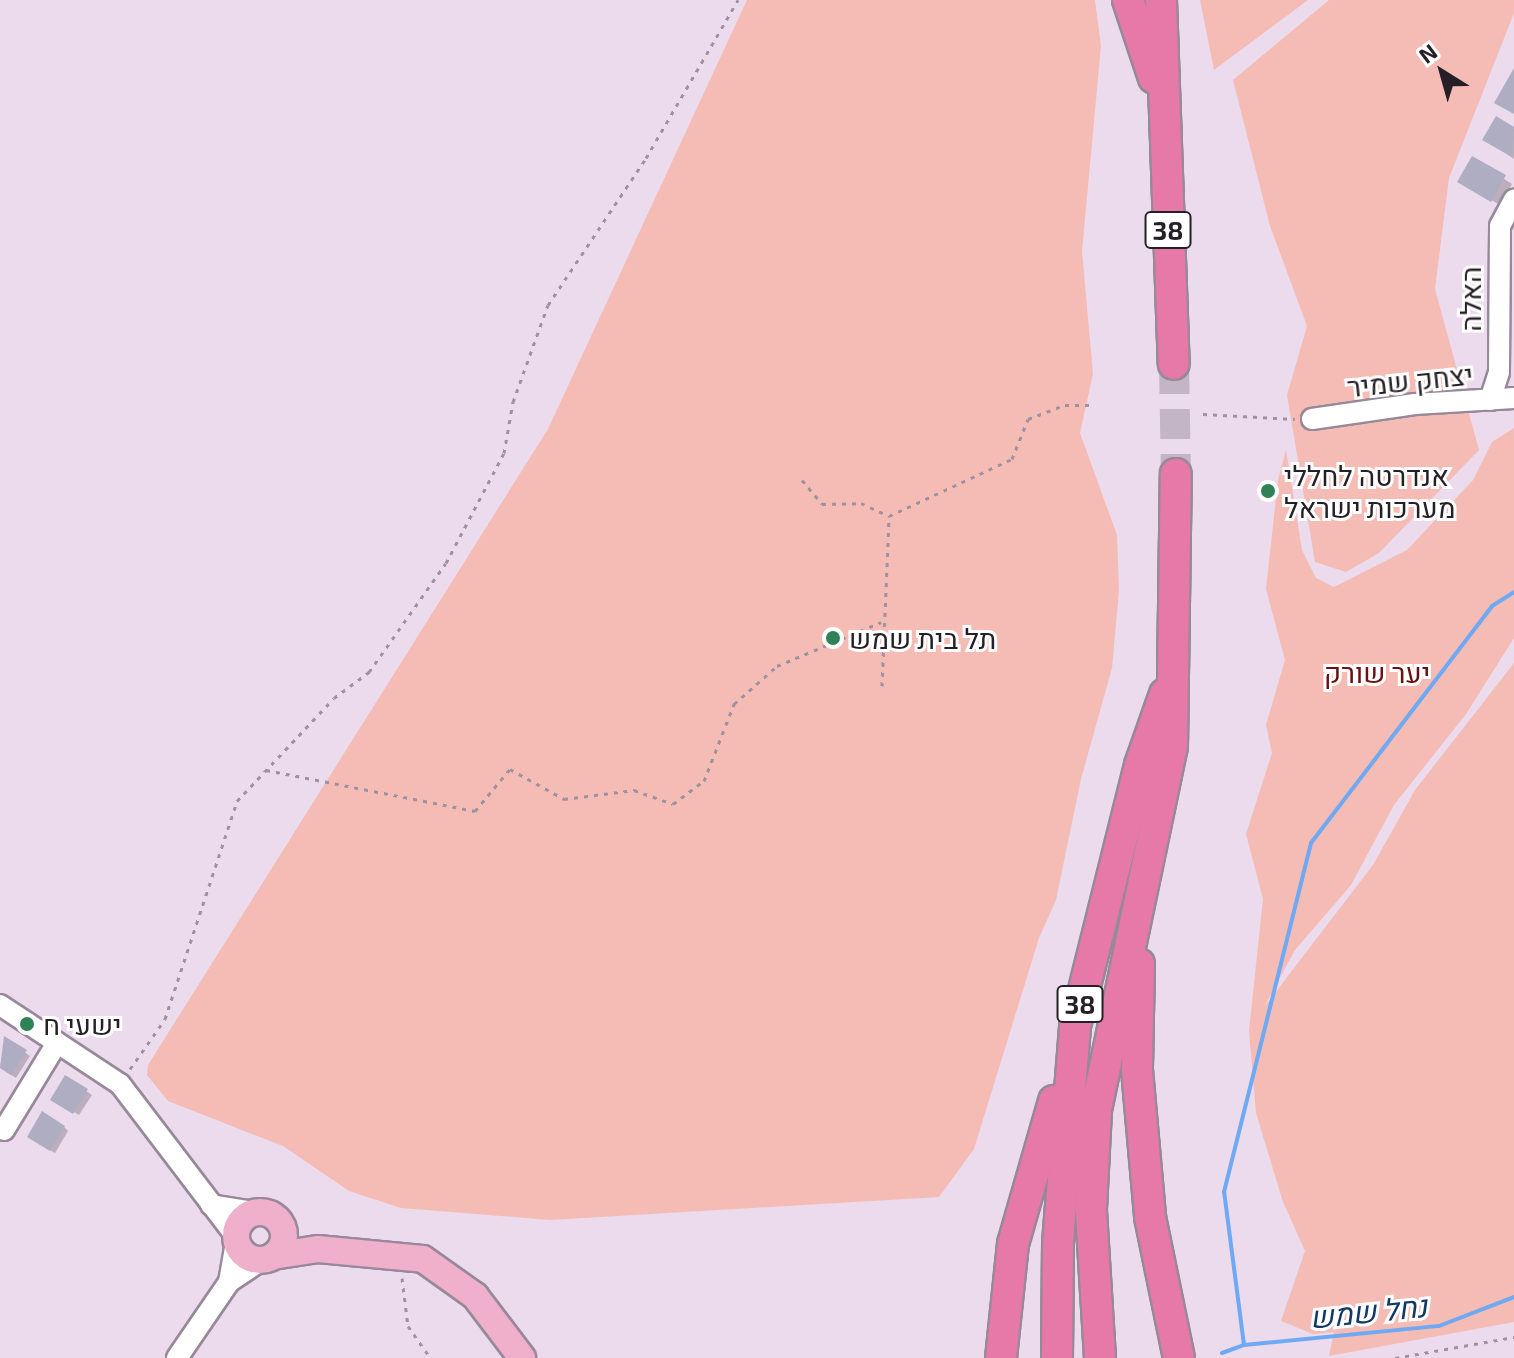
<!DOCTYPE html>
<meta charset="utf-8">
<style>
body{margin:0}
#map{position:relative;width:1514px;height:1358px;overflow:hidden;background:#ebdbed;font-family:"Exo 2",Heebo,sans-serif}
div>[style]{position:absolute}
.green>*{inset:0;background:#f4bcb5}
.shadow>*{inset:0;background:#0003}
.stream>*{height:4px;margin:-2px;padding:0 2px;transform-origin:2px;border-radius:2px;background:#6fa9f3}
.building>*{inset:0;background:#aeadc2}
.highway-tunnel>*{height:30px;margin-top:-15px;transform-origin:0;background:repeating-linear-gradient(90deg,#c3b5c5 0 30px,transparent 0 45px)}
.path>*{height:3px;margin-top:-1.5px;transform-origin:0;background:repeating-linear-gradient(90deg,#9e92a0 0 4px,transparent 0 10px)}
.roads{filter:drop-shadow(2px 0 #97899a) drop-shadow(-2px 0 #97899a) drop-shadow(0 2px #97899a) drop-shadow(0 -2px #97899a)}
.minor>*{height:20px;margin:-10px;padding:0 10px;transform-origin:10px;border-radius:10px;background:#fff}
.major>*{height:26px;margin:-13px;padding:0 13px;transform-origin:13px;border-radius:13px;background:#f0afcb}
.major>.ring{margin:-13px;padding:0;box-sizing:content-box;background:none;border:26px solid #f0afcb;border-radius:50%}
.highway>*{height:30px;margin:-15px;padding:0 15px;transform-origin:15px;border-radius:15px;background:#e679a8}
.dots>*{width:22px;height:22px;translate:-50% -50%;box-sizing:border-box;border:4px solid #fff;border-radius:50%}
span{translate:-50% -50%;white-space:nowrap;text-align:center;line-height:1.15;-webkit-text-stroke:6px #fff;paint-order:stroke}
.shield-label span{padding:2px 6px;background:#fff;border:2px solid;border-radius:6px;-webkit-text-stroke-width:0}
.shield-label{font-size:26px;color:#251f26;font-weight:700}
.street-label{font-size:28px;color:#251f26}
.poi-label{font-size:28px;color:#251f26}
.left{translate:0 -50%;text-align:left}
.park-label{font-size:28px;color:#6b1110}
.water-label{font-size:30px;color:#123968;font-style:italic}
.north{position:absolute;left:1402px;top:32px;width:80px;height:80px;-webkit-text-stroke:6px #fff;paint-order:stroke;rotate:323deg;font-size:22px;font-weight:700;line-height:32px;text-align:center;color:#251f26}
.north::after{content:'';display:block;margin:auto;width:28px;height:36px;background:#251f26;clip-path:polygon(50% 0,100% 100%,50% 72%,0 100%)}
</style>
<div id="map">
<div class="green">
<i style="clip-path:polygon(747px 0,1095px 0,1101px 46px,1082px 251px,1093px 374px,1080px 433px,1117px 535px,1119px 591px,1112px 668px,1081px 779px,1056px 900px,1039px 938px,974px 1149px,939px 1197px,550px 1220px,401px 1208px,349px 1191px,283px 1146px,168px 1101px,147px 1075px,148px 1065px,548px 429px)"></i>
<i style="clip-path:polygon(1200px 0,1308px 0,1214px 70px)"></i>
<i style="clip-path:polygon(1329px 0,1514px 0,1514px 13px,1449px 178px,1435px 289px,1479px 450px,1379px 553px,1346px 572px,1315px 562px,1287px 395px,1307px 326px,1270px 226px,1233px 80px)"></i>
<i style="clip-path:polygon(1514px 428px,1514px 638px,1466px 714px,1394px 805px,1351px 885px,1295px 950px,1264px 1007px,1373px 865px,1415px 790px,1514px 663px,1514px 1322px,1329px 1356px,1334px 1332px,1313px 1334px,1281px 1321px,1305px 1251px,1283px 1202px,1256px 1113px,1249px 1031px,1263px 899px,1246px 834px,1272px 753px,1266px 725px,1285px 660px,1266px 589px,1278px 480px,1286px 450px,1302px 550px,1316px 578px,1334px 587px,1407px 550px,1473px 480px,1492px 442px)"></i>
</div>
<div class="shadow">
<i style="clip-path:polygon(1496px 119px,1514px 129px,1514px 159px,1485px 139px)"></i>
<i style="clip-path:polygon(1473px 159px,1512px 184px,1500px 205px,1460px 182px)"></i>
<i style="clip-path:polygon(5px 1039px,30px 1056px,16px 1078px,0 1068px)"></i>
<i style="clip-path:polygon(66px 1077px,92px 1095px,79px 1115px,54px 1100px)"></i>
<i style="clip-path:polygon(64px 1127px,68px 1131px,55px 1153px,34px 1141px)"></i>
</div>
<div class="stream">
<i style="left:1244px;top:1345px;width:154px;rotate:-97.4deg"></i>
<i style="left:1224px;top:1192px;width:360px;rotate:-76deg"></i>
<i style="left:1311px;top:843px;width:298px;rotate:-52.6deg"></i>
<i style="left:1492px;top:606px;width:26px;rotate:-32deg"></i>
<i style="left:1222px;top:1353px;width:23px;rotate:-20deg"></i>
<i style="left:1244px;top:1345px;width:196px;rotate:-5.6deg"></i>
<i style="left:1439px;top:1326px;width:80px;rotate:-21.1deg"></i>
</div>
<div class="building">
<i style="clip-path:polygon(1514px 68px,1514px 114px,1494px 103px)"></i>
<i style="clip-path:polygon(1496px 116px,1514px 127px,1512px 157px,1482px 140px)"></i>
<i style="clip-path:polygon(1472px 156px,1506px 175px,1491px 202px,1457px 182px)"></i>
<i style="clip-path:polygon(4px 1036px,27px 1050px,11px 1075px,0 1068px)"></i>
<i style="clip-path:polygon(65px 1075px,88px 1089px,73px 1114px,50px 1100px)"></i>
<i style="clip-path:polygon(42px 1111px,65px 1126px,50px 1151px,27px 1137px)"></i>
</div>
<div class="highway-tunnel">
<i style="left:1174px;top:364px;width:110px;rotate:89deg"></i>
</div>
<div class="path">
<i style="left:1203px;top:414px;width:92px;rotate:3.1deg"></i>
<i style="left:802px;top:480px;width:31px;rotate:50deg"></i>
<i style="left:822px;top:504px;width:39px;rotate:-1deg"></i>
<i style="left:861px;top:503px;width:31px;rotate:25deg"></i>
<i style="left:882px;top:686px;width:170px;rotate:-87.6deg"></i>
<i style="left:889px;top:516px;width:136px;rotate:-24.9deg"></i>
<i style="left:1012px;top:459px;width:43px;rotate:-68.2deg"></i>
<i style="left:1028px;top:419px;width:40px;rotate:-21deg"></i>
<i style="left:1065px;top:405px;width:30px"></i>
<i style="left:266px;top:770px;width:213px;rotate:11.1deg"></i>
<i style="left:475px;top:811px;width:55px;rotate:-50.2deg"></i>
<i style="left:510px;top:769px;width:62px;rotate:29.1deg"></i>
<i style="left:564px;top:799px;width:71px;rotate:-7.3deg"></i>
<i style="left:634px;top:790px;width:41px;rotate:19.7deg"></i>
<i style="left:673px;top:804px;width:39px;rotate:-37deg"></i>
<i style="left:704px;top:781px;width:83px;rotate:-68.7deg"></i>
<i style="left:734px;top:704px;width:57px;rotate:-41.5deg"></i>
<i style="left:777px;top:666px;width:113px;rotate:-22.9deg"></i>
<i style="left:130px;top:1069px;width:61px;rotate:-55deg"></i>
<i style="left:165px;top:1019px;width:230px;rotate:-71.7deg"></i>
<i style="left:237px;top:801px;width:141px;rotate:-46.7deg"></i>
<i style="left:334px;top:698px;width:44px;rotate:-36.6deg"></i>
<i style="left:369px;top:672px;width:133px;rotate:-54.8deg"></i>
<i style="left:446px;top:563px;width:124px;rotate:-62.2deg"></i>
<i style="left:504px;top:453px;width:52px;rotate:-80deg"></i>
<i style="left:513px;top:402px;width:103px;rotate:-70.2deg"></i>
<i style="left:548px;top:305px;width:177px;rotate:-56.3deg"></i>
<i style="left:646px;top:158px;width:183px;rotate:-59.8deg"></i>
<i style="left:402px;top:1278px;width:48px;rotate:82.9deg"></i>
<i style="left:408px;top:1326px;width:39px;rotate:55deg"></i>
<i style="left:1395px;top:1358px;width:121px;rotate:-10deg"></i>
</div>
<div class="roads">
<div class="minor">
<i style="left:1490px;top:400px;width:29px;rotate:-72deg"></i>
<i style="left:1499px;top:372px;width:146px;rotate:-89.6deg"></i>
<i style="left:1500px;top:226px;width:30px;rotate:-62deg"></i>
<i style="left:1312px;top:419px;width:104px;rotate:-8.3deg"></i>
<i style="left:1415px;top:404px;width:99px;rotate:-3.5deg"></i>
<i style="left:0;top:1005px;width:144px;rotate:33.4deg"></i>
<i style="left:120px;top:1084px;width:190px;rotate:52.7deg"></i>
<i style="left:4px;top:1130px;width:102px;rotate:-58.7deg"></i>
<i style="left:211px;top:1205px;width:44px;rotate:9.2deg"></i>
<i style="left:229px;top:1282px;width:40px;rotate:-34deg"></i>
<i style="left:177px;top:1358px;width:92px;rotate:-55.6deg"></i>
<i style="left:229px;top:1282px;width:40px;rotate:-80deg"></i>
</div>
<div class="major">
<i class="ring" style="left:236px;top:1212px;width:22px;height:22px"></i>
<i style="left:273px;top:1256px;width:46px;rotate:-8.8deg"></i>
<i style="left:318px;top:1249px;width:105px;rotate:5.4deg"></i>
<i style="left:423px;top:1259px;width:64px;rotate:35.4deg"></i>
<i style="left:475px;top:1296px;width:78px;rotate:52.8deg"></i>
</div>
<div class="highway">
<i style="left:1128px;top:0;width:82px;rotate:71.6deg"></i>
<i style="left:1161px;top:0;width:364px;rotate:88deg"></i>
<i style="left:1139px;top:964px;width:106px;rotate:91.1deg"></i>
<i style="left:1137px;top:1070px;width:148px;rotate:84.9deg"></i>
<i style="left:1150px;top:1217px;width:144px;rotate:78.4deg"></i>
<i style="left:1001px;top:1358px;width:115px;rotate:-84deg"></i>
<i style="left:1013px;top:1244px;width:149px;rotate:-74deg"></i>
<i style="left:1057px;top:1358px;width:115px;rotate:-89.5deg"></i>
<i style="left:1058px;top:1243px;width:218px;rotate:-85.5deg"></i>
<i style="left:1075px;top:1026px;width:269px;rotate:-76deg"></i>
<i style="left:1140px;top:765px;width:75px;rotate:-70.6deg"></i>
<i style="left:1100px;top:1358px;width:149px;rotate:-93.5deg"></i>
<i style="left:1091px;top:1209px;width:99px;rotate:-87.1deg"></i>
<i style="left:1096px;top:1110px;width:371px;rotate:-78.2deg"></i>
<i style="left:1172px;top:747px;width:273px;rotate:-89.2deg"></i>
</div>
</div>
<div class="dots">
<i style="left:1268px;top:491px;background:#2e8255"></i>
<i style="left:833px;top:638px;background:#2e8255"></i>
<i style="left:27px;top:1024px;background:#2e8255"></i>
</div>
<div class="shield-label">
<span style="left:1168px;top:230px">38</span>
<span style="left:1080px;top:1004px">38</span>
</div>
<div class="street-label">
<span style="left:1470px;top:299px;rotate:-90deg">האלה</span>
<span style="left:1410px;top:380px;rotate:-6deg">יצחק שמיר</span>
</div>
<div class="poi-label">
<span class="left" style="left:1284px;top:491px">אנדרטה לחללי<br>מערכות ישראל</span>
<span class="left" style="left:849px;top:638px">תל בית שמש</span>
<span class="left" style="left:43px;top:1024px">ישעי ח</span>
</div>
<div class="park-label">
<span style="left:1377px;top:672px">יער שורק</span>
</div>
<div class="water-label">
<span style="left:1368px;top:1311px;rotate:-6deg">נחל שמש</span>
</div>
<div class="north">N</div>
</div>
